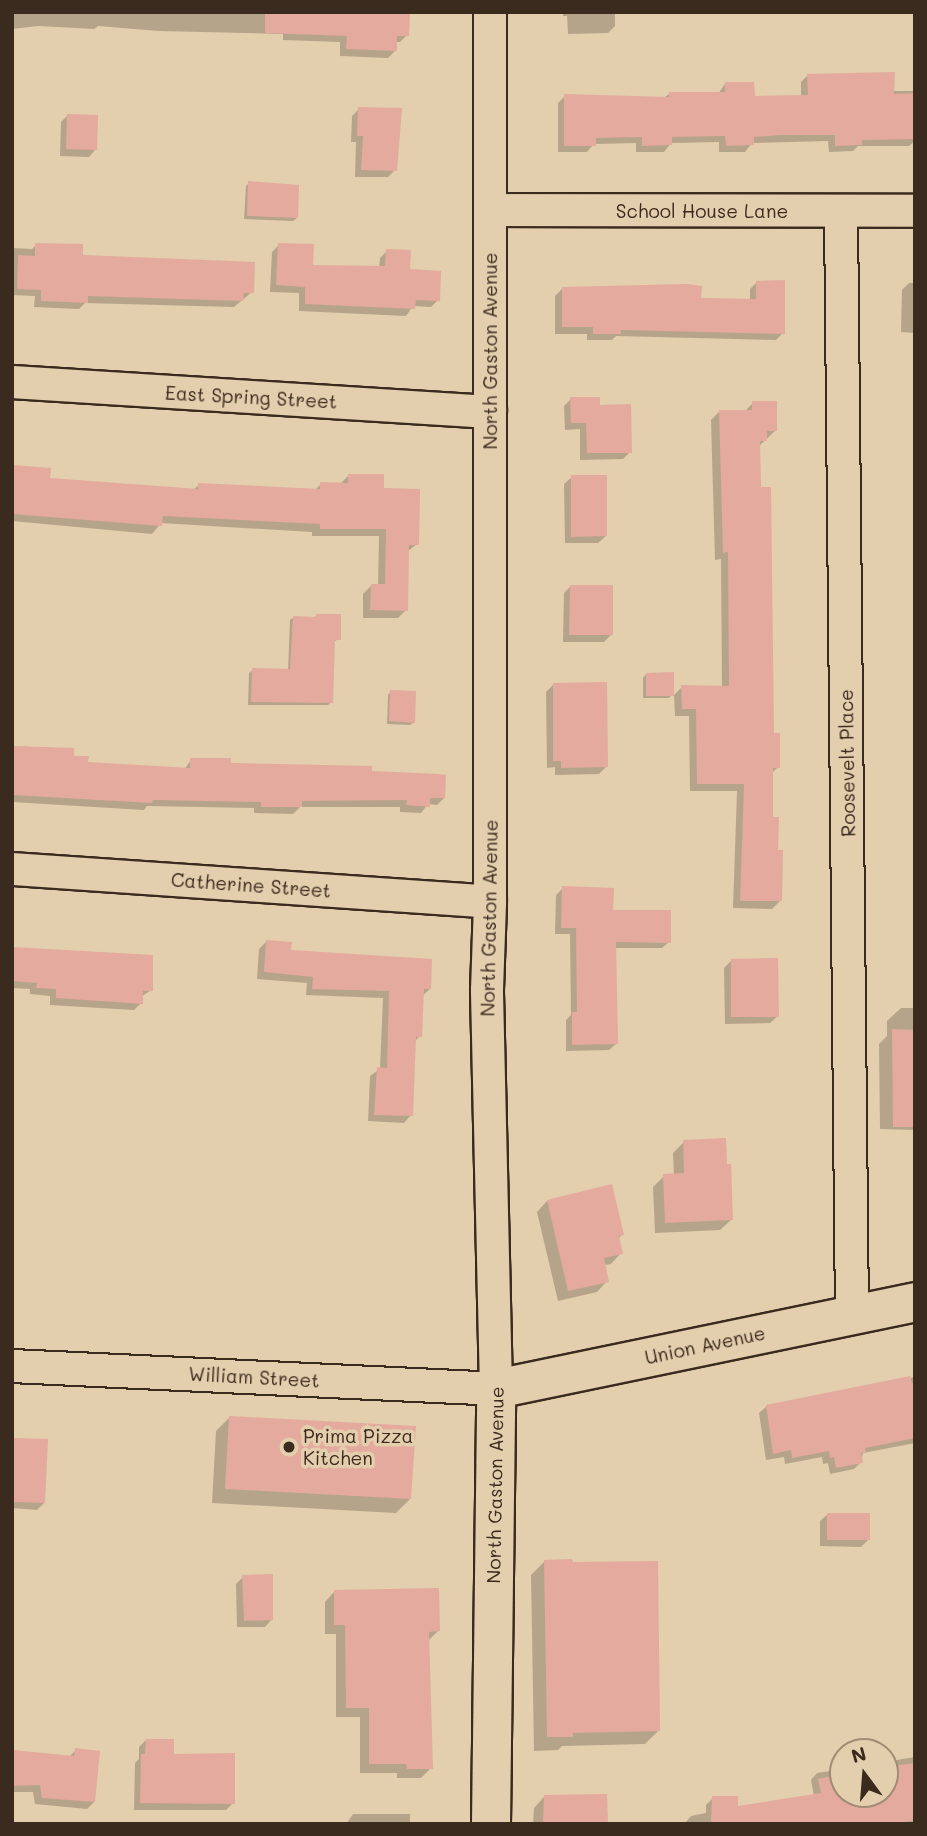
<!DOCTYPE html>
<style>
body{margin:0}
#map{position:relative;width:927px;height:1836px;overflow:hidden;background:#e3cead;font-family:Mali,sans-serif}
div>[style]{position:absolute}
.shadow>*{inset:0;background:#0003}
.building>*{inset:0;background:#e3aa9d}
.roads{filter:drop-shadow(2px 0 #3b2a1e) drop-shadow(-2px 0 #3b2a1e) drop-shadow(0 2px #3b2a1e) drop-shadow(0 -2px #3b2a1e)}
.street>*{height:32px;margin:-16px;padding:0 16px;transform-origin:16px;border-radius:16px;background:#e3cead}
.secondary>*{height:38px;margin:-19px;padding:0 19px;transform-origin:19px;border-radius:19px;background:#e3cead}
.dots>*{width:19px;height:19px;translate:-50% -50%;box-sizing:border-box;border:4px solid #e3cead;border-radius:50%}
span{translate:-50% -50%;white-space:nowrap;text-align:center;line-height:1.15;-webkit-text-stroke:7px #e3cead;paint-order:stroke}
.street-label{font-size:19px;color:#3b2a1e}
.poi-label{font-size:19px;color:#3b2a1e}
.left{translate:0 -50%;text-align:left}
.frame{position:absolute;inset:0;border:14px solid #3b2a1e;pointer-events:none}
.north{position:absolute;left:829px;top:1738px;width:70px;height:70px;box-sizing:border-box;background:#e3cead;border:2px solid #a08c74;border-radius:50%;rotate:344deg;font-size:19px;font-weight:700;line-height:28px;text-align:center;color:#3b2a1e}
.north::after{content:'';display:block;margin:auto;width:24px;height:32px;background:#3b2a1e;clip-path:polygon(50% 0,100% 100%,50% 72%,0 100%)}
</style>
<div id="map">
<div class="shadow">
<i style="clip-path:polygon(12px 12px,408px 12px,407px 35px,400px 42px,395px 42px,395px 51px,388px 58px,340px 56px,340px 42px,283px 40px,283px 34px,159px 31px,98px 26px,94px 29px,38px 26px,12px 29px)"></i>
<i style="clip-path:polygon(563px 12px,615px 12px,615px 26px,608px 33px,568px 34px,567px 16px,563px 16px)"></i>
<i style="clip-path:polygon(808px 75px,892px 91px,915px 91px,915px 141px,909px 146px,858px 146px,853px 151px,829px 152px,828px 141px,752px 143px,745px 152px,719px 152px,719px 142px,671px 143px,664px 152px,636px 152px,636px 143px,594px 144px,587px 152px,558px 152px,558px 103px,565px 96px,664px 98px,670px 93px,718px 94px,725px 84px,753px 97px,801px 97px,801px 82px)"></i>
<i style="clip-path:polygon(359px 109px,395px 170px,388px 177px,355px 177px,356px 142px,351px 142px,352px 116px)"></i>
<i style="clip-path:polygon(68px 115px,96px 149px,89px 157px,60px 156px,61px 122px)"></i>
<i style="clip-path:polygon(249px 183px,297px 218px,293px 221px,244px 219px,246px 186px)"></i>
<i style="clip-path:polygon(36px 245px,81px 257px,252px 292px,234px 307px,85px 303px,79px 309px,34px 307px,35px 296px,12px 295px,12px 248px,32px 249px)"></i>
<i style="clip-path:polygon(279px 245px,311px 266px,379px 268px,380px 258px,387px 251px,438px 300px,431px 307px,413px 306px,406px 316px,299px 311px,299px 293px,270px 292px,272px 252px)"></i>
<i style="clip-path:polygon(757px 282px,783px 333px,776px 340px,616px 336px,612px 340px,587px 340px,587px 334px,555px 334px,555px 296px,562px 289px,700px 300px,750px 300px,750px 289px)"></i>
<i style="clip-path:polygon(909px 283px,915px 283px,915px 333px,901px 332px,902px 290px)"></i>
<i style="clip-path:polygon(571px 399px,598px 406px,630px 452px,623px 459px,580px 460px,580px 429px,565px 430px,564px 406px)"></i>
<i style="clip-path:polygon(753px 403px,776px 430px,758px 447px,772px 735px,778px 767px,771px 774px,771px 819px,780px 901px,772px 909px,733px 908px,737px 791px,690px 791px,689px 716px,675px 716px,674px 695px,682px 687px,722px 687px,721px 559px,715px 560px,711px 420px,719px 412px,745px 411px)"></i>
<i style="clip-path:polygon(12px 467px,48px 479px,193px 490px,199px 485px,314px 491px,321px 484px,340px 484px,349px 475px,382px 490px,417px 544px,407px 552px,406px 610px,398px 618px,363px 618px,363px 594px,371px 586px,378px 586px,379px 536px,312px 536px,312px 532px,161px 523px,152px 534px,12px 521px)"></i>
<i style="clip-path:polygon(572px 477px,606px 536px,598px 543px,565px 543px,564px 484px)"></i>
<i style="clip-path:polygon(571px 586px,611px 635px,604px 642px,563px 642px,564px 593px)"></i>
<i style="clip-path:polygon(317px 615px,339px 639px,333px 642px,331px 702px,328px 705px,248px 705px,249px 673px,253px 670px,288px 671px,290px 620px,294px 617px,313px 619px)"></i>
<i style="clip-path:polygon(646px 674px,672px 695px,669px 698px,643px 698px,643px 678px)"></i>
<i style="clip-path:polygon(553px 685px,606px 767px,599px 774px,555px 775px,555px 767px,547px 768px,546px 692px)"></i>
<i style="clip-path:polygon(391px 691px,414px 722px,410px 725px,387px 724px,388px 695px)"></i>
<i style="clip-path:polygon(12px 746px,72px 749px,72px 758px,87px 763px,184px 770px,191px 760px,229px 765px,370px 773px,444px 798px,437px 805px,428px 804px,421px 813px,400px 812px,400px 807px,300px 807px,293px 814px,254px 813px,254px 808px,147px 806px,144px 810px,12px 802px)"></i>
<i style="clip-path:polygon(563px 888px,669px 942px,662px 948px,615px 948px,616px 1044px,609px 1050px,566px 1051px,566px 1020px,571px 1015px,570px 934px,555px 934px,556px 895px)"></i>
<i style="clip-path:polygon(266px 942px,289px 951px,430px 989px,422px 996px,420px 1036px,414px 1042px,411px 1115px,404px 1123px,368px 1121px,370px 1076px,380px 1069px,383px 998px,306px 995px,307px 983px,257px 979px,259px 949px)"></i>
<i style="clip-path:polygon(12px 949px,151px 990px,141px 997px,141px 1003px,134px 1010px,50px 1005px,50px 996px,30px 994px,30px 989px,12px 988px)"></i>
<i style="clip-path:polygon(732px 960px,778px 1016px,770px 1023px,725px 1024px,724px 968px)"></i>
<i style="clip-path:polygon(901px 1008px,915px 1008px,915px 1130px,880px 1129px,879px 1044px,887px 1036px,887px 1021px)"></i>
<i style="clip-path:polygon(684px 1142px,731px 1220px,720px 1230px,655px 1233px,653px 1187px,664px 1176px,674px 1175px,673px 1153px)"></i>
<i style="clip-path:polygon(547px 1201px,622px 1235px,618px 1239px,621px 1253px,611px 1264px,604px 1265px,607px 1281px,597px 1292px,558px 1301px,537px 1212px)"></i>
<i style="clip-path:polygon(915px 1377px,915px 1443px,863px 1453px,861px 1462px,854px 1469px,830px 1474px,828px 1463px,823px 1464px,822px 1457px,785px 1464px,784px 1457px,766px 1460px,759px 1413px,767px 1406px)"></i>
<i style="clip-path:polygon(230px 1417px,410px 1499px,396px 1513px,212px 1503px,216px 1431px)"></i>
<i style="clip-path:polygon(12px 1440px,44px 1503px,37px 1510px,12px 1508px)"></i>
<i style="clip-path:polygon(828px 1514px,868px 1540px,861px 1547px,820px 1546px,820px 1521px)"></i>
<i style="clip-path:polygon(545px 1561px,659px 1730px,645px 1744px,562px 1746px,558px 1750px,534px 1751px,531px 1575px)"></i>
<i style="clip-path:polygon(243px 1577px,272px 1619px,265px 1627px,237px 1627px,236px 1584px)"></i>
<i style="clip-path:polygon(334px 1592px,438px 1631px,428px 1641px,431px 1768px,421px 1778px,397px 1778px,397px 1773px,360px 1773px,360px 1717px,336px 1717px,336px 1634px,325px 1634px,325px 1602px)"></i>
<i style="clip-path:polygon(146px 1740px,172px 1755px,233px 1803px,226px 1810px,134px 1810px,135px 1763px,139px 1759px,139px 1747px)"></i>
<i style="clip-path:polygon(12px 1750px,69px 1757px,76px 1750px,94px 1802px,87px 1809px,35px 1804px,33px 1792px,12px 1792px)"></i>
<i style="clip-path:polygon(915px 1757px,915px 1824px,684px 1824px,691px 1816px,706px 1813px,706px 1805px,713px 1798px,736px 1808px,814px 1796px,811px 1780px,817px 1773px,843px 1769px,843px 1794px,885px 1794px,885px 1762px)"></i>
<i style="clip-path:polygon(544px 1797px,606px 1824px,533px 1824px,534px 1808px)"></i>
<i style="clip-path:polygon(353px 1814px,410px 1814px,410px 1824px,346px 1824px)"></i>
</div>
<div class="building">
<i style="clip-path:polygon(265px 12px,410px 12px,409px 36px,397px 36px,397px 51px,346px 49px,347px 36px,265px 33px)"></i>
<i style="clip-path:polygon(895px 72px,894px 94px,915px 93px,915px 139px,862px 140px,862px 145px,835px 146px,835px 135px,780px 135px,754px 137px,754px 145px,726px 146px,725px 136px,672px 137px,672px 145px,642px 146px,642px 137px,596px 138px,596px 146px,564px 146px,564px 94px,669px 97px,669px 92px,725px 92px,725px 82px,754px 82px,755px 96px,808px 95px,807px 74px)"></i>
<i style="clip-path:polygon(358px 107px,402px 108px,397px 171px,361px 170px,363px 136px,357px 136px)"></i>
<i style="clip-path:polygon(67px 114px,98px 115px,97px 150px,66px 149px)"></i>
<i style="clip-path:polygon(248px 181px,299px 185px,298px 218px,247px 216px)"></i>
<i style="clip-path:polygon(35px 243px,83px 244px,83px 255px,255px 262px,254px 293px,244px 293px,243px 301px,88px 296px,88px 303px,41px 301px,41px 290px,17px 289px,18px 255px,35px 256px)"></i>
<i style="clip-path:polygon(278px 243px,314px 244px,313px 265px,385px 266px,386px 249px,411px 250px,410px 269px,441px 271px,440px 301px,416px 300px,415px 309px,305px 304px,305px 287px,276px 285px)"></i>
<i style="clip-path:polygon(785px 280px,785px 334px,621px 330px,621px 334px,593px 334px,593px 327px,562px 327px,562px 287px,687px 284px,702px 286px,701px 298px,756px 299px,756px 281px)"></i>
<i style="clip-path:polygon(570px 397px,600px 397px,600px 405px,631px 404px,632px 453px,587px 453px,586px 423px,571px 423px)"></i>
<i style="clip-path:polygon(752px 401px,777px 401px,777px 431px,767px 431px,767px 441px,760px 441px,761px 487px,771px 487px,774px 733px,780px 733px,780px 768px,773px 768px,773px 817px,779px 817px,778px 850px,783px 850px,782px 901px,740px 901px,744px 784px,697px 784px,696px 709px,682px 709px,681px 685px,729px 686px,728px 552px,723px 553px,719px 410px,752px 410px)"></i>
<i style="clip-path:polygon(12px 465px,51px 468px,50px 478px,198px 489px,198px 483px,320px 489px,320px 482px,348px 483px,348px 474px,384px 474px,384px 488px,420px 489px,419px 545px,409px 545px,408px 611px,370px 610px,371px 584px,385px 584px,386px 529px,320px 529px,320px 524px,163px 516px,162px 526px,12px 514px)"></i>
<i style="clip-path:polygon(571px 475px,607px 475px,607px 536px,571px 537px)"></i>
<i style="clip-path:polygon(570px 585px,613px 585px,613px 635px,569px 635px)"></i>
<i style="clip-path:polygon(316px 614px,341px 614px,341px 640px,335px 640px,333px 703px,251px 702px,252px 668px,290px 669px,293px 616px,316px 617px)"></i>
<i style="clip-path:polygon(674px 672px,674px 696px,646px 696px,646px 673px)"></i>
<i style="clip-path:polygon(607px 682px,608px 767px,561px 768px,561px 761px,553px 761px,553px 683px)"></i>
<i style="clip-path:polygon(390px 690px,416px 691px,415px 723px,389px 721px)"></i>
<i style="clip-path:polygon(12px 746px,74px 748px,74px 756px,89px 756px,88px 762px,190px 768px,190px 758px,231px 758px,231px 763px,372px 766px,372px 771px,439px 774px,446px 775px,445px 798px,430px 798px,430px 807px,406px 805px,407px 800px,302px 801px,302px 807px,261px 807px,261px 802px,153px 800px,152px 803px,12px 795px)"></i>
<i style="clip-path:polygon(562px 886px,614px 888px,613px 910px,671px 910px,671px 943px,616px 942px,618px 1044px,572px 1045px,572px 1012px,577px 1012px,576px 928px,561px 928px)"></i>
<i style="clip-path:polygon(266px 940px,292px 942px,291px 950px,432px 959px,431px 989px,424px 989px,422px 1037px,416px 1037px,413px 1116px,374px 1115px,377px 1067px,387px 1068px,389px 991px,312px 989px,313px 977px,264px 972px)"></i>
<i style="clip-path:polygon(12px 947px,153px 955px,153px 991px,143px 991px,143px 1004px,56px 998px,56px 989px,36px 988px,37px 983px,12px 981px)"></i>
<i style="clip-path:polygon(778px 958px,779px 1017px,731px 1017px,731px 959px)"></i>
<i style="clip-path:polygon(892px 1029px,915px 1030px,915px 1127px,893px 1127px)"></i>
<i style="clip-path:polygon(726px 1138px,727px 1164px,731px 1164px,733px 1220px,665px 1223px,663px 1174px,684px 1173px,683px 1140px)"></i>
<i style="clip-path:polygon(612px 1184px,624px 1235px,619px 1236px,623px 1254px,604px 1258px,609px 1282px,568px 1291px,547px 1200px)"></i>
<i style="clip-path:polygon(910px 1376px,912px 1383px,915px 1383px,915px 1438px,865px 1448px,866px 1452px,861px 1453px,863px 1463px,836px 1468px,834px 1457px,830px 1458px,829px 1451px,792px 1458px,791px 1450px,773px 1454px,766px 1405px)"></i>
<i style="clip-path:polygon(229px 1416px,416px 1426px,411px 1499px,225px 1489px)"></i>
<i style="clip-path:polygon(12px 1438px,48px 1439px,45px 1503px,12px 1502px)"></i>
<i style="clip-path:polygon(827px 1513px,870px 1513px,870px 1540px,827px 1540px)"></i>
<i style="clip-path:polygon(572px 1559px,573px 1562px,658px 1561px,660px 1731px,573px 1733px,573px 1737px,547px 1737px,544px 1560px)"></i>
<i style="clip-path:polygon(273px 1574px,273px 1620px,244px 1621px,242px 1575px)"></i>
<i style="clip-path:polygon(439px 1588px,440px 1631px,429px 1632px,433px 1769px,407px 1769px,406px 1764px,369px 1764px,369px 1708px,346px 1708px,345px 1625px,334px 1625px,334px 1590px)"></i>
<i style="clip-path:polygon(146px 1739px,174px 1739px,174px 1754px,235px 1753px,235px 1804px,140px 1803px,141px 1754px,145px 1754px)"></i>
<i style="clip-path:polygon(75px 1748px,100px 1751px,95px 1802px,42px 1798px,40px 1785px,12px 1786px,12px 1750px,74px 1756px)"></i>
<i style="clip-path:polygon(915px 1763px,915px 1820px,895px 1824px,711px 1824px,712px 1796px,738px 1796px,738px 1806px,821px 1793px,818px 1779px,843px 1774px,843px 1794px,885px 1794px,885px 1767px)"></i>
<i style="clip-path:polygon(607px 1794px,608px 1824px,543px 1824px,544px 1795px)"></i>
</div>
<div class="roads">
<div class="street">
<i style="left:490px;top:210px;width:425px;rotate:0.1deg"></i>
<i style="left:841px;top:212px;width:1102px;rotate:89.43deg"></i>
<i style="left:12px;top:382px;width:479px;rotate:3.6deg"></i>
<i style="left:12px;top:869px;width:479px;rotate:3.9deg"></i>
<i style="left:12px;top:1366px;width:485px;rotate:2.7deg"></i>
<i style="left:496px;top:1389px;width:399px;rotate:-91.3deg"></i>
<i style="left:487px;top:990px;width:88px;rotate:-88deg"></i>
<i style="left:490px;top:902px;width:890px;rotate:-90deg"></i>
</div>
<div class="secondary">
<i style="left:491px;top:1824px;width:435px;rotate:-89.3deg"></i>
<i style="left:496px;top:1389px;width:428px;rotate:-11.7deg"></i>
</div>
</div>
<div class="dots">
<i style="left:289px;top:1447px;background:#3b2a1e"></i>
</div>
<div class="street-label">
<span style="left:702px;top:211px">School House Lane</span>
<span style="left:490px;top:351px;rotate:-90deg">North Gaston Avenue</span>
<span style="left:251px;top:397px;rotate:3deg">East Spring Street</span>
<span style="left:847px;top:763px;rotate:-91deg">Roosevelt Place</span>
<span style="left:251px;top:885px;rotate:4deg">Catherine Street</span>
<span style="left:489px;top:918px;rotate:-89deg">North Gaston Avenue</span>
<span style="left:705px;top:1345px;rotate:-12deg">Union Avenue</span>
<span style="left:254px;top:1377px;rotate:3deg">William Street</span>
<span style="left:495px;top:1485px;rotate:-89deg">North Gaston Avenue</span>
</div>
<div class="poi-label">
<span class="left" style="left:303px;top:1447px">Prima Pizza<br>Kitchen</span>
</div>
<div class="frame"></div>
<div class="north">N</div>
</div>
